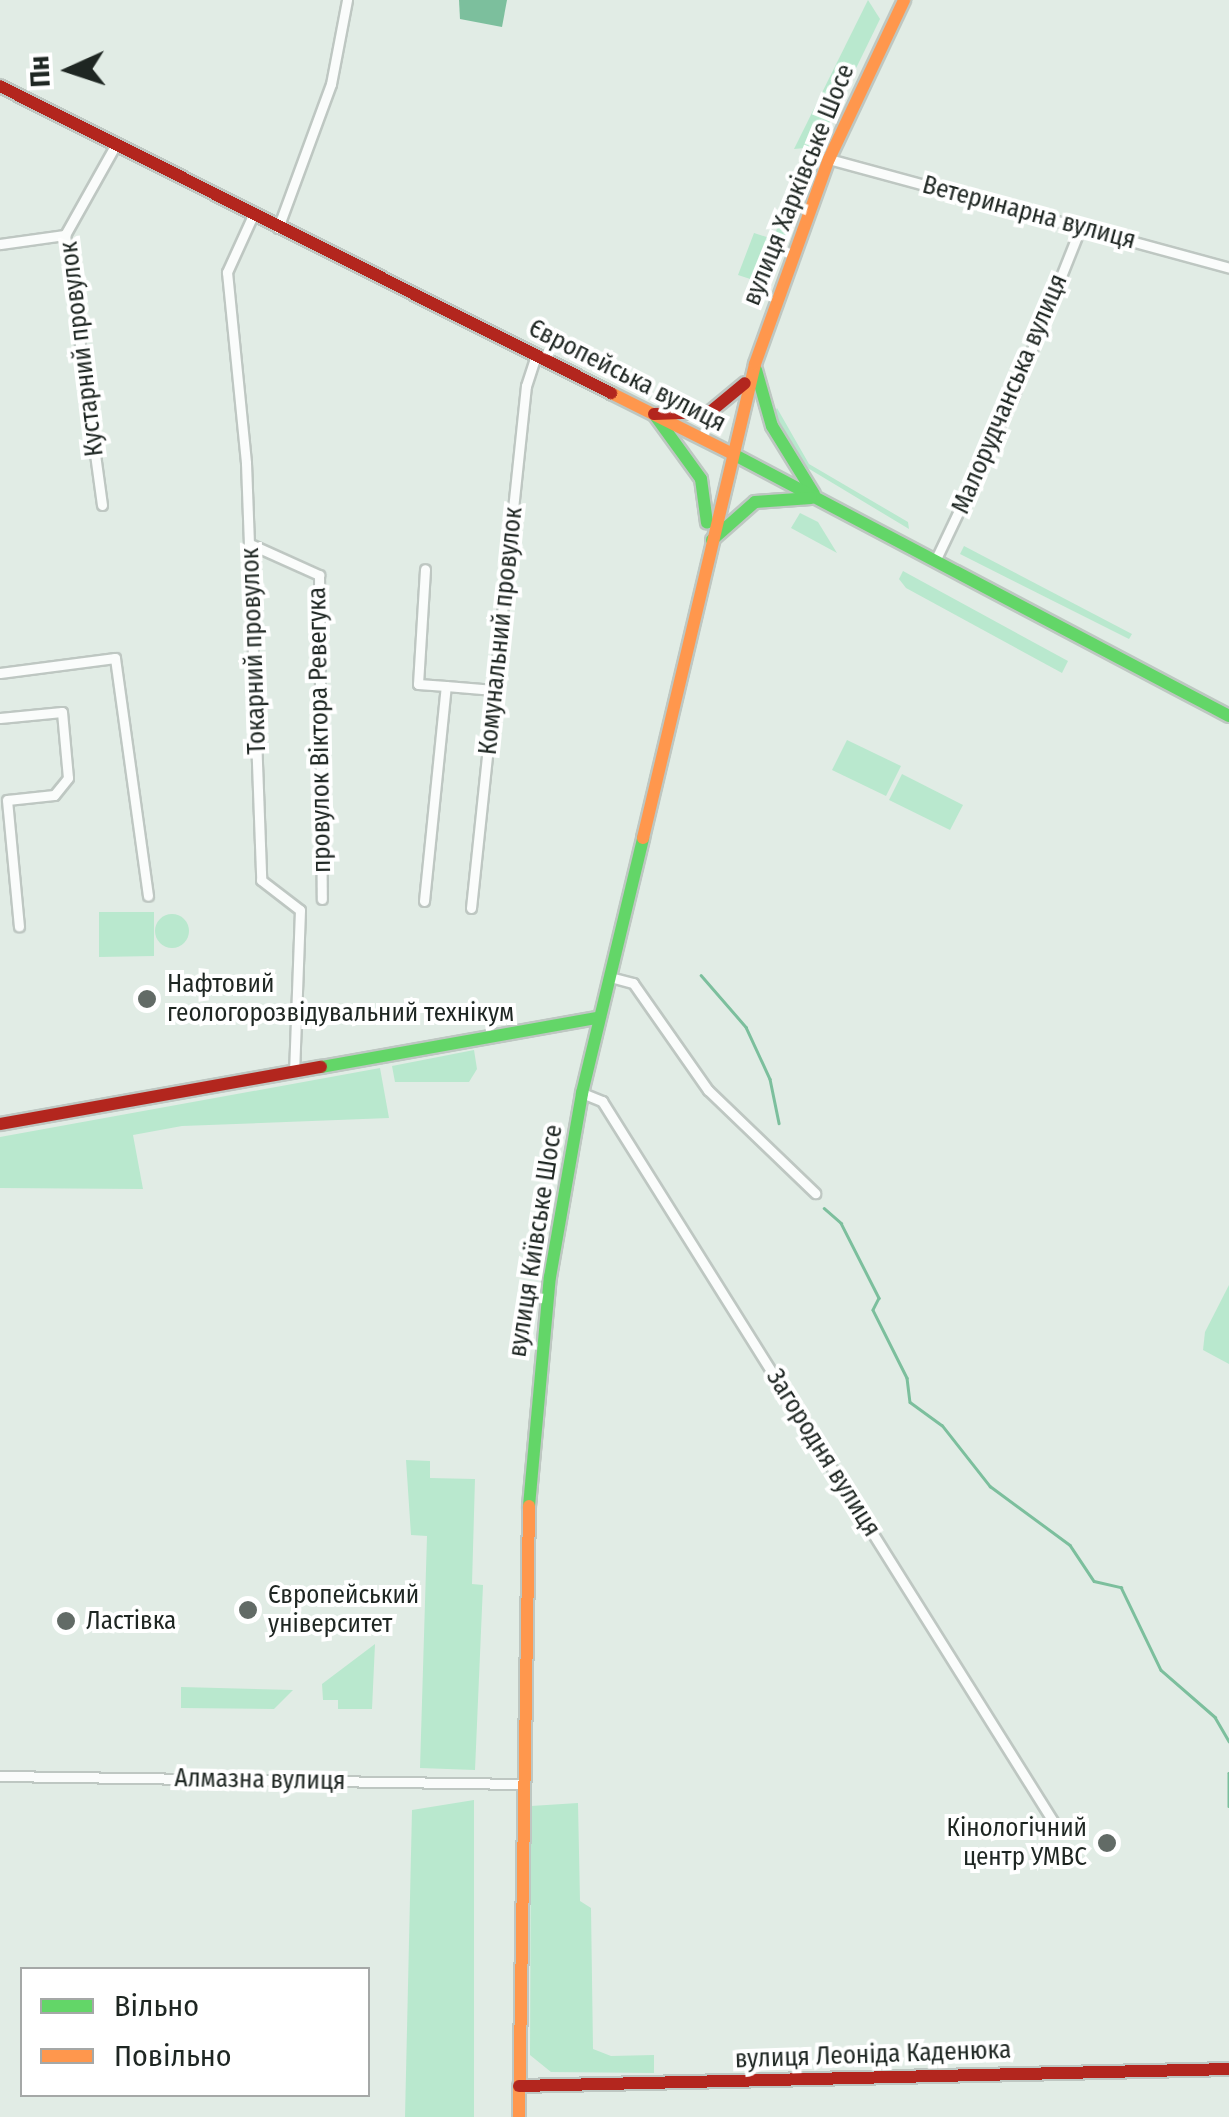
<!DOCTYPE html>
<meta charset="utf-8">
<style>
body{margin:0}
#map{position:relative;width:1229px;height:2117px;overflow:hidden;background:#e1ece5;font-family:"Fira Sans Condensed",sans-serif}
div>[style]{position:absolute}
.green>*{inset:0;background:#b9e8ce}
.round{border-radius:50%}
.water>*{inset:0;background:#7cbf9d}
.stream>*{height:2.5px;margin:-1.25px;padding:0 1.25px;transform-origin:1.25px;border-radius:1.25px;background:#7cbf9d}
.roads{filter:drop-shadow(2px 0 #bec7c2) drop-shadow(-2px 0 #bec7c2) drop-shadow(0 2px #bec7c2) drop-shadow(0 -2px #bec7c2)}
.street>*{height:9px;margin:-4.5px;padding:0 4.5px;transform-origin:4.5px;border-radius:4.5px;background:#fafcfb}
.fast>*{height:12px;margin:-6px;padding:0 6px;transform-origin:6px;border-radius:6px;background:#63d668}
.slow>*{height:12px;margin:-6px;padding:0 6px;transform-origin:6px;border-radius:6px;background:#ff974d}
.jam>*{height:12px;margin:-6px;padding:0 6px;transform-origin:6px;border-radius:6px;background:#b3261e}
.dots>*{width:28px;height:28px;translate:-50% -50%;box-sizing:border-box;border:5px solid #fff;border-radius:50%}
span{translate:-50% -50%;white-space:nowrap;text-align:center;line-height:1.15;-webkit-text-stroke:8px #fff;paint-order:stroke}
.street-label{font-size:25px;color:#1e2622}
.poi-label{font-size:25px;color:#1e2622}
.left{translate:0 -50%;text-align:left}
.right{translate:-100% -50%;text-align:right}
.legend{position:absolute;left:20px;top:1967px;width:350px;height:130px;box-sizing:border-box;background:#fff;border:2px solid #a5a8a7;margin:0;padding:12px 18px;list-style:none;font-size:30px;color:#1e2622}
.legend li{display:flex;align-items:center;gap:20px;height:50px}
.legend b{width:50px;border:2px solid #a5a8a7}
.north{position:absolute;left:20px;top:20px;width:100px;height:100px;-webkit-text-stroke:8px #fff;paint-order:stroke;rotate:267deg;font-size:28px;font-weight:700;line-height:40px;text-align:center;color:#1e2622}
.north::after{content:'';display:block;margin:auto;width:35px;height:45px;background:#1e2622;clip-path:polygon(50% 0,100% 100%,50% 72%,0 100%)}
</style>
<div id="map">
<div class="green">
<i style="clip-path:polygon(868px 0,880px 19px,825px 132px,816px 147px,794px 149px)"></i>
<i style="clip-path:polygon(803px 162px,814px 168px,769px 285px,738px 275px,754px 233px,773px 239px)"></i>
<i style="clip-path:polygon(777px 408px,809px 464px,908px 522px,909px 529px,806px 467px,774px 413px)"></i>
<i style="clip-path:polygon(800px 513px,818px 522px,837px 553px,791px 528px)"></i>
<i style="clip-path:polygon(964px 546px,1132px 634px,1129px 639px,960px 554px)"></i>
<i style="clip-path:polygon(903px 571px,1068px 661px,1062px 673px,906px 588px,899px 579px)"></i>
<i style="clip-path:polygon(847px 740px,901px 766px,886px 796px,832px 770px)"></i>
<i style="clip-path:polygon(902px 774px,963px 805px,950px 830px,889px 800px)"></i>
<i style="clip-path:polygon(99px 912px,154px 912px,154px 956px,99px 957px)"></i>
<i class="round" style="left:155px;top:914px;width:34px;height:34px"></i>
<i style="clip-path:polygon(474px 1050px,477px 1069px,469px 1082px,395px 1082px,392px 1066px)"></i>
<i style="clip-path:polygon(380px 1068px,389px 1118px,182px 1126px,133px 1135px,143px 1189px,0 1188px,0 1137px)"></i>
<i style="clip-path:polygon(1229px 1285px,1229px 1364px,1203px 1350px,1205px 1332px)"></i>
<i style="clip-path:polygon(406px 1460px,430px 1461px,430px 1478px,475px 1479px,472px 1584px,483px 1585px,475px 1770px,420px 1768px,427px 1536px,411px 1535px)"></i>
<i style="clip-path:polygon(375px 1644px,372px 1709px,338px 1709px,338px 1700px,323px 1700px,322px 1684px)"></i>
<i style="clip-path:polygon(181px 1687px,293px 1690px,274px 1709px,181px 1708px)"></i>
<i style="clip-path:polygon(474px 1800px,474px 2117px,405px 2117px,412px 1810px)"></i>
<i style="clip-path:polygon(578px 1803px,580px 1901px,591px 1908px,593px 2049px,611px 2056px,654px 2055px,654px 2073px,551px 2072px,530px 2055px,531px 1806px)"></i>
</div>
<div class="water">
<i style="clip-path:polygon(459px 0,507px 0,502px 27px,460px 19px)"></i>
</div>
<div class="stream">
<i style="left:701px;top:975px;width:69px;rotate:49.1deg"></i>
<i style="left:746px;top:1027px;width:57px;rotate:65.2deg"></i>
<i style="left:770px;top:1079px;width:45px;rotate:78.4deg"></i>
<i style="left:824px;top:1208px;width:23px;rotate:41deg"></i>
<i style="left:841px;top:1223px;width:84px;rotate:63.1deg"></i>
<i style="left:879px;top:1298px;width:13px;rotate:117deg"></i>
<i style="left:873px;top:1310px;width:76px;rotate:63.4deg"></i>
<i style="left:907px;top:1378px;width:24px;rotate:83deg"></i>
<i style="left:910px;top:1402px;width:39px;rotate:36deg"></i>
<i style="left:942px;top:1425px;width:78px;rotate:51.8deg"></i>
<i style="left:990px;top:1486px;width:99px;rotate:36.4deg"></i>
<i style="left:1070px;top:1545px;width:43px;rotate:56.3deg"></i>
<i style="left:1094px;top:1581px;width:28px;rotate:13deg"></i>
<i style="left:1121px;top:1587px;width:92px;rotate:64.3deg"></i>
<i style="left:1161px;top:1670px;width:72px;rotate:41deg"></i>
<i style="left:1215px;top:1717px;width:28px;rotate:60deg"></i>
<i style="left:1229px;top:1773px;width:33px;rotate:90deg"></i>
</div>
<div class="roads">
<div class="street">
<i style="left:829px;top:159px;width:415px;rotate:15.2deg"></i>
<i style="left:253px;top:215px;width:63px;rotate:114.5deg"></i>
<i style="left:227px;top:272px;width:192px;rotate:84.3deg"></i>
<i style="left:246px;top:463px;width:417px;rotate:87.9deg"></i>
<i style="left:261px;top:880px;width:49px;rotate:37.6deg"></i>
<i style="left:300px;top:910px;width:162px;rotate:92.1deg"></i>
<i style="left:278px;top:228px;width:153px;rotate:-69.8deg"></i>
<i style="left:331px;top:84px;width:86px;rotate:-79.2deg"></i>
<i style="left:0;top:244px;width:66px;rotate:-7.9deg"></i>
<i style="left:102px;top:505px;width:273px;rotate:-97.8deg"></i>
<i style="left:65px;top:235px;width:102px;rotate:-60.7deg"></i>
<i style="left:250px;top:544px;width:76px;rotate:24.2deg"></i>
<i style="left:319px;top:575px;width:324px;rotate:89.5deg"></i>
<i style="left:935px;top:561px;width:182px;rotate:-64.6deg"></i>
<i style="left:1013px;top:397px;width:184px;rotate:-68.3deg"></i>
<i style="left:0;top:673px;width:116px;rotate:-7.4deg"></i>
<i style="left:115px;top:658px;width:240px;rotate:82.1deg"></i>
<i style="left:446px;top:686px;width:48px;rotate:4.8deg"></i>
<i style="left:0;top:718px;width:62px;rotate:-5.5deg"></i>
<i style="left:62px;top:712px;width:66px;rotate:84.8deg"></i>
<i style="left:68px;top:778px;width:22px;rotate:129deg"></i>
<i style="left:54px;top:795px;width:47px;rotate:173.9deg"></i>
<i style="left:7px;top:800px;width:127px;rotate:84.6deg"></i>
<i style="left:424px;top:901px;width:216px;rotate:-84.2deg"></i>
<i style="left:446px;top:686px;width:28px;rotate:-176deg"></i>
<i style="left:418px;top:684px;width:115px;rotate:-86.5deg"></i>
<i style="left:471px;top:908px;width:525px;rotate:-83.99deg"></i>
<i style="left:526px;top:386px;width:33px;rotate:-72deg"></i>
<i style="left:610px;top:977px;width:24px;rotate:15deg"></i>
<i style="left:633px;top:983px;width:131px;rotate:55deg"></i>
<i style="left:708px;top:1090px;width:149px;rotate:43.9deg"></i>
<i style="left:582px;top:1093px;width:22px;rotate:22deg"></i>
<i style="left:602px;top:1101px;width:852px;rotate:57.95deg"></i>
<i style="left:0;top:1776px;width:521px;rotate:0.88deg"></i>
</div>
<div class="fast">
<i style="left:756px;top:370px;width:58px;rotate:74.1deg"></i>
<i style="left:772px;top:426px;width:80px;rotate:58.3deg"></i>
<i style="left:654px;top:414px;width:80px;rotate:54.1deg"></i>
<i style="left:701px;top:479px;width:44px;rotate:82.2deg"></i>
<i style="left:731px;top:453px;width:563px;rotate:27.84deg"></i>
<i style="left:712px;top:540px;width:57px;rotate:-41.5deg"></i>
<i style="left:755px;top:502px;width:56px;rotate:-4.1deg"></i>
<i style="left:321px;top:1067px;width:280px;rotate:-10.1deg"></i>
<i style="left:529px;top:1506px;width:230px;rotate:-84.8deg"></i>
<i style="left:550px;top:1277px;width:187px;rotate:-80.1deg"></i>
<i style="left:582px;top:1093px;width:262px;rotate:-76.5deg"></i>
</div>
<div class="slow">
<i style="left:611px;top:393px;width:134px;rotate:26.6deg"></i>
<i style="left:643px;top:838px;width:487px;rotate:-76.7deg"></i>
<i style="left:755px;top:364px;width:218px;rotate:-70.2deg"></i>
<i style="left:829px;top:159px;width:176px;rotate:-64.7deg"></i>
<i style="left:519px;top:2117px;width:611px;rotate:-89.06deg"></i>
</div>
<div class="jam">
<i style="left:0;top:86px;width:684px;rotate:26.68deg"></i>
<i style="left:654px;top:414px;width:56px;rotate:-2deg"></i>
<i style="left:710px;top:412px;width:45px;rotate:-39.6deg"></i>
<i style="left:0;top:1124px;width:326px;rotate:-10.1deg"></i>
<i style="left:519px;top:2086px;width:710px;rotate:-1.37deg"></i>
</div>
</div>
<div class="dots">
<i style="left:147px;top:999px;background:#626b66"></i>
<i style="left:248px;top:1610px;background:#626b66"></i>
<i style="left:66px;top:1621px;background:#626b66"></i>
<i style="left:1107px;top:1843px;background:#626b66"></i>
</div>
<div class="street-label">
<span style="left:799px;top:185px;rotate:-68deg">вулиця Харківське Шосе</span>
<span style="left:1029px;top:213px;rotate:15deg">Ветеринарна вулиця</span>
<span style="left:82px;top:349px;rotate:-97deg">Кустарний провулок</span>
<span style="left:627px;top:376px;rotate:27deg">Європейська вулиця</span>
<span style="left:1010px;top:394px;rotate:-67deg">Малорудчанська вулиця</span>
<span style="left:501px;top:631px;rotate:-84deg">Комунальний провулок</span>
<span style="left:254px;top:651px;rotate:-92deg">Токарний провулок</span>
<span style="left:320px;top:730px;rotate:-91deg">провулок Віктора Ревегука</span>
<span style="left:536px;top:1241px;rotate:-81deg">вулиця Київське Шосе</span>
<span style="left:823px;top:1453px;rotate:58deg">Загородня вулиця</span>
<span style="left:260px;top:1780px;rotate:1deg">Алмазна вулиця</span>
<span style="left:873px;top:2055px;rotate:-2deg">вулиця Леоніда Каденюка</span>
</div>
<div class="poi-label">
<span class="left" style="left:167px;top:999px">Нафтовий<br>геологорозвідувальний технікум</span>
<span class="left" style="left:268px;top:1610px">Європейський<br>університет</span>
<span class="left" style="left:86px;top:1621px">Ластівка</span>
<span class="right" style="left:1087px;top:1843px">Кінологічний<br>центр УМВС</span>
</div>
<ul class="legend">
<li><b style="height:12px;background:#63d668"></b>Вільно</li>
<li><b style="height:12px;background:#ff974d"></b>Повільно</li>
</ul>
<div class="north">Пн</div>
</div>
